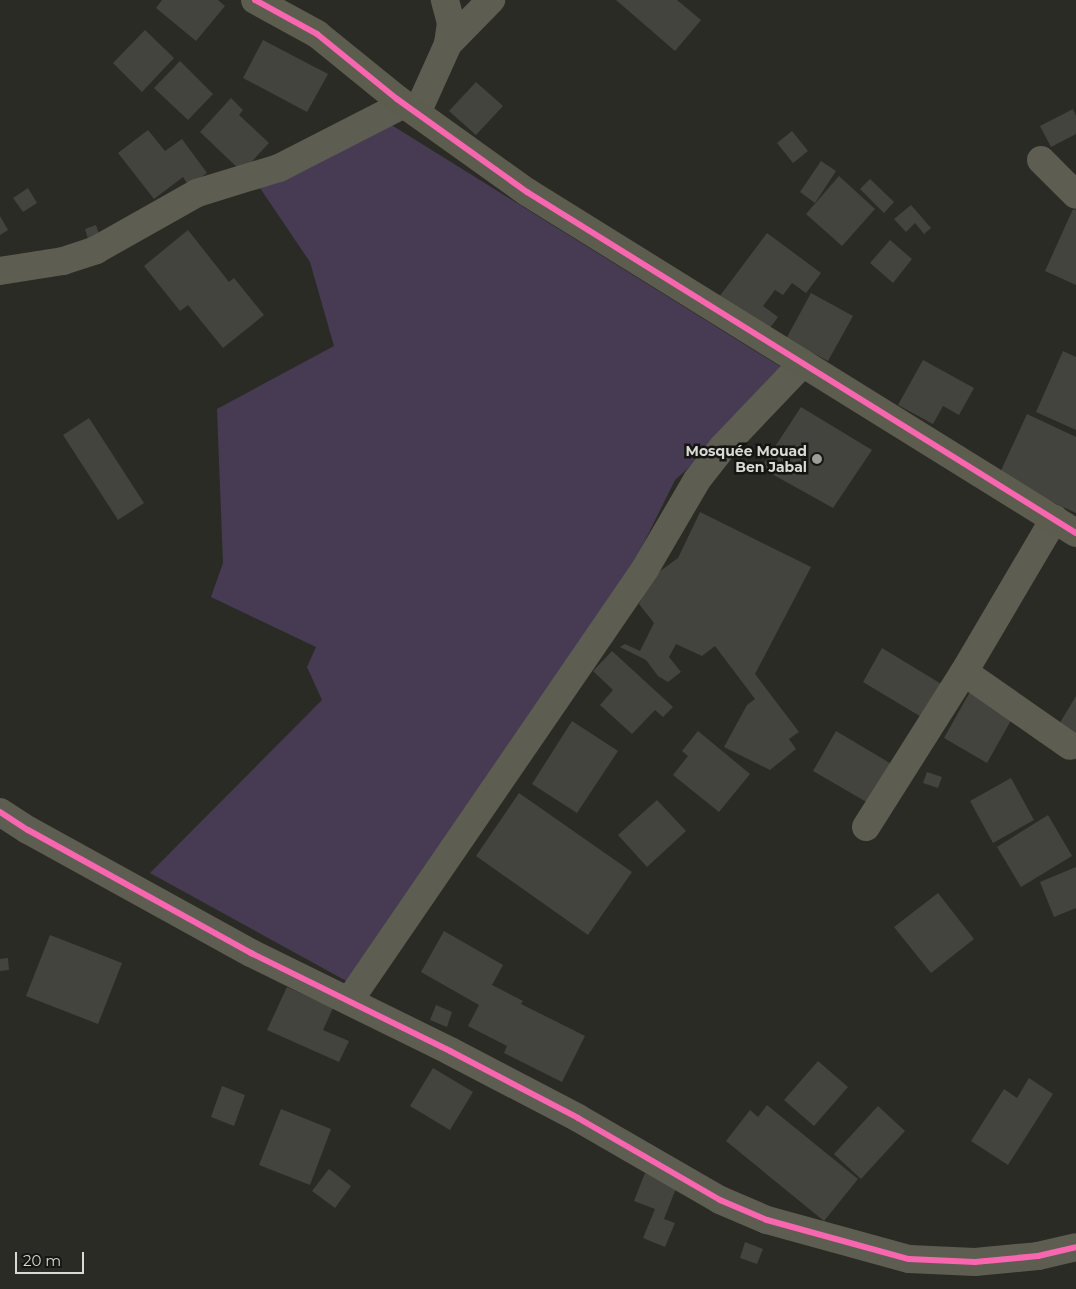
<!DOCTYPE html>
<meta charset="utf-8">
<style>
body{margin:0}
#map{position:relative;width:1076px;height:1289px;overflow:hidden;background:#2b2b25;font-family:Montserrat,sans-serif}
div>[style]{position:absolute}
.green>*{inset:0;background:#473b53}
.building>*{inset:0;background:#44443f}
.street>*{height:28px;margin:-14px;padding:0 14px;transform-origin:14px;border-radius:14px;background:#5d5d52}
.secondary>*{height:28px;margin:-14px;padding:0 14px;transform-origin:14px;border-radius:14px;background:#5d5d4f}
.cycleway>*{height:6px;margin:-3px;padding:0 3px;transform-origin:3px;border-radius:3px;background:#f766af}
.dots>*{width:14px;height:14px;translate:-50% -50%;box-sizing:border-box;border:2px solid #151511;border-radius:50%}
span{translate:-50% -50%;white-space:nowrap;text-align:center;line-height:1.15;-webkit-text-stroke:5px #151511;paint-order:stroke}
.poi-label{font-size:14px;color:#dadad4;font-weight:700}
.right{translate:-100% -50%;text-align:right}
.scale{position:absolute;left:15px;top:1252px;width:69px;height:22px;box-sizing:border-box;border:2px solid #dadad4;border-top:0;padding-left:6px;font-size:15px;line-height:18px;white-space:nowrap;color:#dadad4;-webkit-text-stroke:4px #151511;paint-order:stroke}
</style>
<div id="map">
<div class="green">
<i style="clip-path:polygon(385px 121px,781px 367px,732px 428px,675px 480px,627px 577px,350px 983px,150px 873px,322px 700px,307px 667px,316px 647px,211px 597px,223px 563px,217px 409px,334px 346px,310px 262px,258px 185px)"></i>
</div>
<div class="building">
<i style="clip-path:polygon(162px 0,218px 0,225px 6px,196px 41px,156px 8px)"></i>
<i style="clip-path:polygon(616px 0,677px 0,701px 20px,675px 51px)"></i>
<i style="clip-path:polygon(145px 30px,174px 58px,142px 92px,113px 63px)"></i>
<i style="clip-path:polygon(263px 40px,328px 74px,307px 112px,243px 78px)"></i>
<i style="clip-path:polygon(180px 61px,213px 94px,188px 120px,154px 88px)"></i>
<i style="clip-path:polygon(476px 82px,503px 106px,476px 135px,449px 111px)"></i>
<i style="clip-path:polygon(231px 98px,243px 110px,239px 115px,269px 143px,242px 172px,200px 132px)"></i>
<i style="clip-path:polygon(1073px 109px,1076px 116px,1076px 134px,1051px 147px,1040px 126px)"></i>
<i style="clip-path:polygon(148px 130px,165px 151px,182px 139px,207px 173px,189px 186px,183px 177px,154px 199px,118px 153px)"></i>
<i style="clip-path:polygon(792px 131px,808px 151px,793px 163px,777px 143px)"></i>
<i style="clip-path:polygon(821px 161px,836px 171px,815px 203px,800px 192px)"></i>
<i style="clip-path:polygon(839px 176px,875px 209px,842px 246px,806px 214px)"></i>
<i style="clip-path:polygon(870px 179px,894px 202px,884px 213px,860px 189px)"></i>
<i style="clip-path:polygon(28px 188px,37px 203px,23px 212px,13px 198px)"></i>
<i style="clip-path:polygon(911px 205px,931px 228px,924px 234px,915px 223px,906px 232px,894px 219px)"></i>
<i style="clip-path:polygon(1073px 209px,1076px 210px,1076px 285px,1045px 271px)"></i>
<i style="clip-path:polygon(0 216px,8px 230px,0 235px)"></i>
<i style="clip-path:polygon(96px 225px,102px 242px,90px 246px,85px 229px)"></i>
<i style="clip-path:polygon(188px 230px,229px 282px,234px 278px,264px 315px,223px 348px,188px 305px,180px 311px,144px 266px)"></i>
<i style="clip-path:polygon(767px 233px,821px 273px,806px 293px,792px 283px,783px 295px,775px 290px,763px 306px,778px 317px,767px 332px,719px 297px)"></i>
<i style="clip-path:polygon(890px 240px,912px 259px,893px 283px,870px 263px)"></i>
<i style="clip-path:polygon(811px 293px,853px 316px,828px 361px,786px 339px)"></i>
<i style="clip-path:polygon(1063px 351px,1076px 357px,1076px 430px,1036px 412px)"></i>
<i style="clip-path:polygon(923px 360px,974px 388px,959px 415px,943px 406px,933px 424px,898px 405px)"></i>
<i style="clip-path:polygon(801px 407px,872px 450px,833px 508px,761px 468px)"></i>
<i style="clip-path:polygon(1027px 414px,1076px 437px,1076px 513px,998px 477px)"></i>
<i style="clip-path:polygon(89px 418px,144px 503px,118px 520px,63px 435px)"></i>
<i style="clip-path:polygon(700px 512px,811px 567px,755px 674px,799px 732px,789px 739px,796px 749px,770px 770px,724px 747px,747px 705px,755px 699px,715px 646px,702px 656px,676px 644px,669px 657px,681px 672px,668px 682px,658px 676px,646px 660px,620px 647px,625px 644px,640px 651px,654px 623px,639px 604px,652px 577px,678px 558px)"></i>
<i style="clip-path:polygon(882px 648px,948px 688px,928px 721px,863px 682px)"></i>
<i style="clip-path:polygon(612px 651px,673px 707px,663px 717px,655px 710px,632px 734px,600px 705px,613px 690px,593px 671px)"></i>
<i style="clip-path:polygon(971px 690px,1014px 715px,987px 763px,944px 738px)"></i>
<i style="clip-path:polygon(1076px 696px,1076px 736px,1058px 726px)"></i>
<i style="clip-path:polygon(572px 721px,618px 751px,577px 813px,532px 784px)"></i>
<i style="clip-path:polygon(698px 731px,750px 774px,719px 812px,673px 775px,688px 756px,682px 751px)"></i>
<i style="clip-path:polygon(836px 731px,905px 772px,882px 811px,813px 771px)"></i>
<i style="clip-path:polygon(927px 772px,942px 777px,938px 788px,923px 783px)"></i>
<i style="clip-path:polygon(1011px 778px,1034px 820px,993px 843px,970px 801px)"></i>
<i style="clip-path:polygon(519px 793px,632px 872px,588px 935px,476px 856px)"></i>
<i style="clip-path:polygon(657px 800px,686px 831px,647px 867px,618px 835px)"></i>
<i style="clip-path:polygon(1048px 815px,1072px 856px,1021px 887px,997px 847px)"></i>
<i style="clip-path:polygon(1076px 867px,1076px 908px,1054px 917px,1040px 882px)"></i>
<i style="clip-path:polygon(938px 893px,974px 939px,931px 973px,894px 927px)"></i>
<i style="clip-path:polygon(444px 931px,503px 965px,492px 985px,523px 1001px,521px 1004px,585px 1036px,562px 1082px,504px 1053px,507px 1046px,468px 1026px,479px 1005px,421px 972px)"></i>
<i style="clip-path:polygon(50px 935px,122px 963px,98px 1024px,26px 996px)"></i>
<i style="clip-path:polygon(8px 958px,9px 970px,0 971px,0 959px)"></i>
<i style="clip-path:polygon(287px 987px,333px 1008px,323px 1030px,349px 1041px,339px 1062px,267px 1030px)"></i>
<i style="clip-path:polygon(436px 1005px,452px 1012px,447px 1027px,430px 1020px)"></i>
<i style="clip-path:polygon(818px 1061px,848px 1087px,814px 1126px,784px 1100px)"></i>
<i style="clip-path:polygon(433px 1068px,473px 1092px,450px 1130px,410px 1106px)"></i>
<i style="clip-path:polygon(1029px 1078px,1053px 1094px,1008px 1165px,971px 1141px,1004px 1089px,1017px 1098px)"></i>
<i style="clip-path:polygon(222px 1086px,245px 1095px,234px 1126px,211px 1117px)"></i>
<i style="clip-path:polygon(767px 1105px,858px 1179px,824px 1221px,726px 1141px,750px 1110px,758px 1117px)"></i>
<i style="clip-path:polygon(878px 1106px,905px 1131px,861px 1179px,834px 1154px)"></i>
<i style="clip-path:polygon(281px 1109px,331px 1129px,310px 1185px,259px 1165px)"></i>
<i style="clip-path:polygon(329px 1169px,351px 1186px,335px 1208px,312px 1191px)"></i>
<i style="clip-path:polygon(645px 1173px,677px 1186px,664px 1219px,675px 1223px,665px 1247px,643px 1238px,655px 1209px,634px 1201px)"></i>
<i style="clip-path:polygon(745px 1242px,763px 1249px,757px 1264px,740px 1258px)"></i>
</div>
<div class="street">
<i style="left:448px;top:44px;width:62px;rotate:-45.7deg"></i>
<i style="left:417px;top:113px;width:76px;rotate:-65.8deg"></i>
<i style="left:448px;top:44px;width:21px;rotate:-82deg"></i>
<i style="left:451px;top:23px;width:24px;rotate:-105deg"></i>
<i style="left:1041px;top:160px;width:49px;rotate:45deg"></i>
<i style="left:0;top:271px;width:64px;rotate:-9deg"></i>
<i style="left:63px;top:261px;width:35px;rotate:-18deg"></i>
<i style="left:96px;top:250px;width:116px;rotate:-29.4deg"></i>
<i style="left:197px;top:193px;width:86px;rotate:-17deg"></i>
<i style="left:279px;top:168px;width:140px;rotate:-27.1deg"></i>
<i style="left:964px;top:672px;width:129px;rotate:34.9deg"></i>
<i style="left:0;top:812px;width:33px;rotate:33deg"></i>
<i style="left:28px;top:830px;width:255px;rotate:28.9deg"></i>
<i style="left:251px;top:953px;width:222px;rotate:26.2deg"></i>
<i style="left:450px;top:1051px;width:144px;rotate:27.6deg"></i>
<i style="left:578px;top:1118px;width:164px;rotate:30deg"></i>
<i style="left:720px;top:1200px;width:51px;rotate:23.1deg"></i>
<i style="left:767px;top:1220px;width:147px;rotate:15.4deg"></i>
<i style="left:909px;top:1259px;width:66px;rotate:2.6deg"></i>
<i style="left:975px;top:1262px;width:63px;rotate:-5.4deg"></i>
<i style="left:1038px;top:1256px;width:39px;rotate:-13deg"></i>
<i style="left:866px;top:827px;width:183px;rotate:-57.7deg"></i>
<i style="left:964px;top:672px;width:178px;rotate:-59.5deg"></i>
<i style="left:349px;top:1001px;width:524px;rotate:-55.58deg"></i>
<i style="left:645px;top:569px;width:103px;rotate:-59.7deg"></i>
<i style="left:697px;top:480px;width:41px;rotate:-52deg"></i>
<i style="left:722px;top:448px;width:117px;rotate:-46.4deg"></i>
</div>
<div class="secondary">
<i style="left:255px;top:0;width:71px;rotate:28.7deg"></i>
<i style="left:317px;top:34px;width:103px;rotate:39.1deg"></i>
<i style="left:397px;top:99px;width:160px;rotate:35.6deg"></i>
<i style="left:527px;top:192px;width:646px;rotate:31.85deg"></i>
</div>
<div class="cycleway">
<i style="left:255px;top:0;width:71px;rotate:28.7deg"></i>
<i style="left:317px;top:34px;width:103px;rotate:39.1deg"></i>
<i style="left:397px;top:99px;width:160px;rotate:35.6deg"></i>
<i style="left:527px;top:192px;width:646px;rotate:31.85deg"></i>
<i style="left:0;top:812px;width:33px;rotate:33deg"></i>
<i style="left:28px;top:830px;width:255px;rotate:28.9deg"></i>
<i style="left:251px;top:953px;width:222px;rotate:26.2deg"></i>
<i style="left:450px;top:1051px;width:144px;rotate:27.6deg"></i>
<i style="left:578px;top:1118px;width:164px;rotate:30deg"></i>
<i style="left:720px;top:1200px;width:51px;rotate:23.1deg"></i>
<i style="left:767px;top:1220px;width:147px;rotate:15.4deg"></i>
<i style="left:909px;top:1259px;width:66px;rotate:2.6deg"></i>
<i style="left:975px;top:1262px;width:63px;rotate:-5.4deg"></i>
<i style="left:1038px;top:1256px;width:39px;rotate:-13deg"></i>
</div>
<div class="dots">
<i style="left:817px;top:459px;background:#9d9d97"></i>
</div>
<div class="poi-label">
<span class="right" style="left:807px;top:459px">Mosquée Mouad<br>Ben Jabal</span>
</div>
<div class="scale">20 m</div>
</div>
